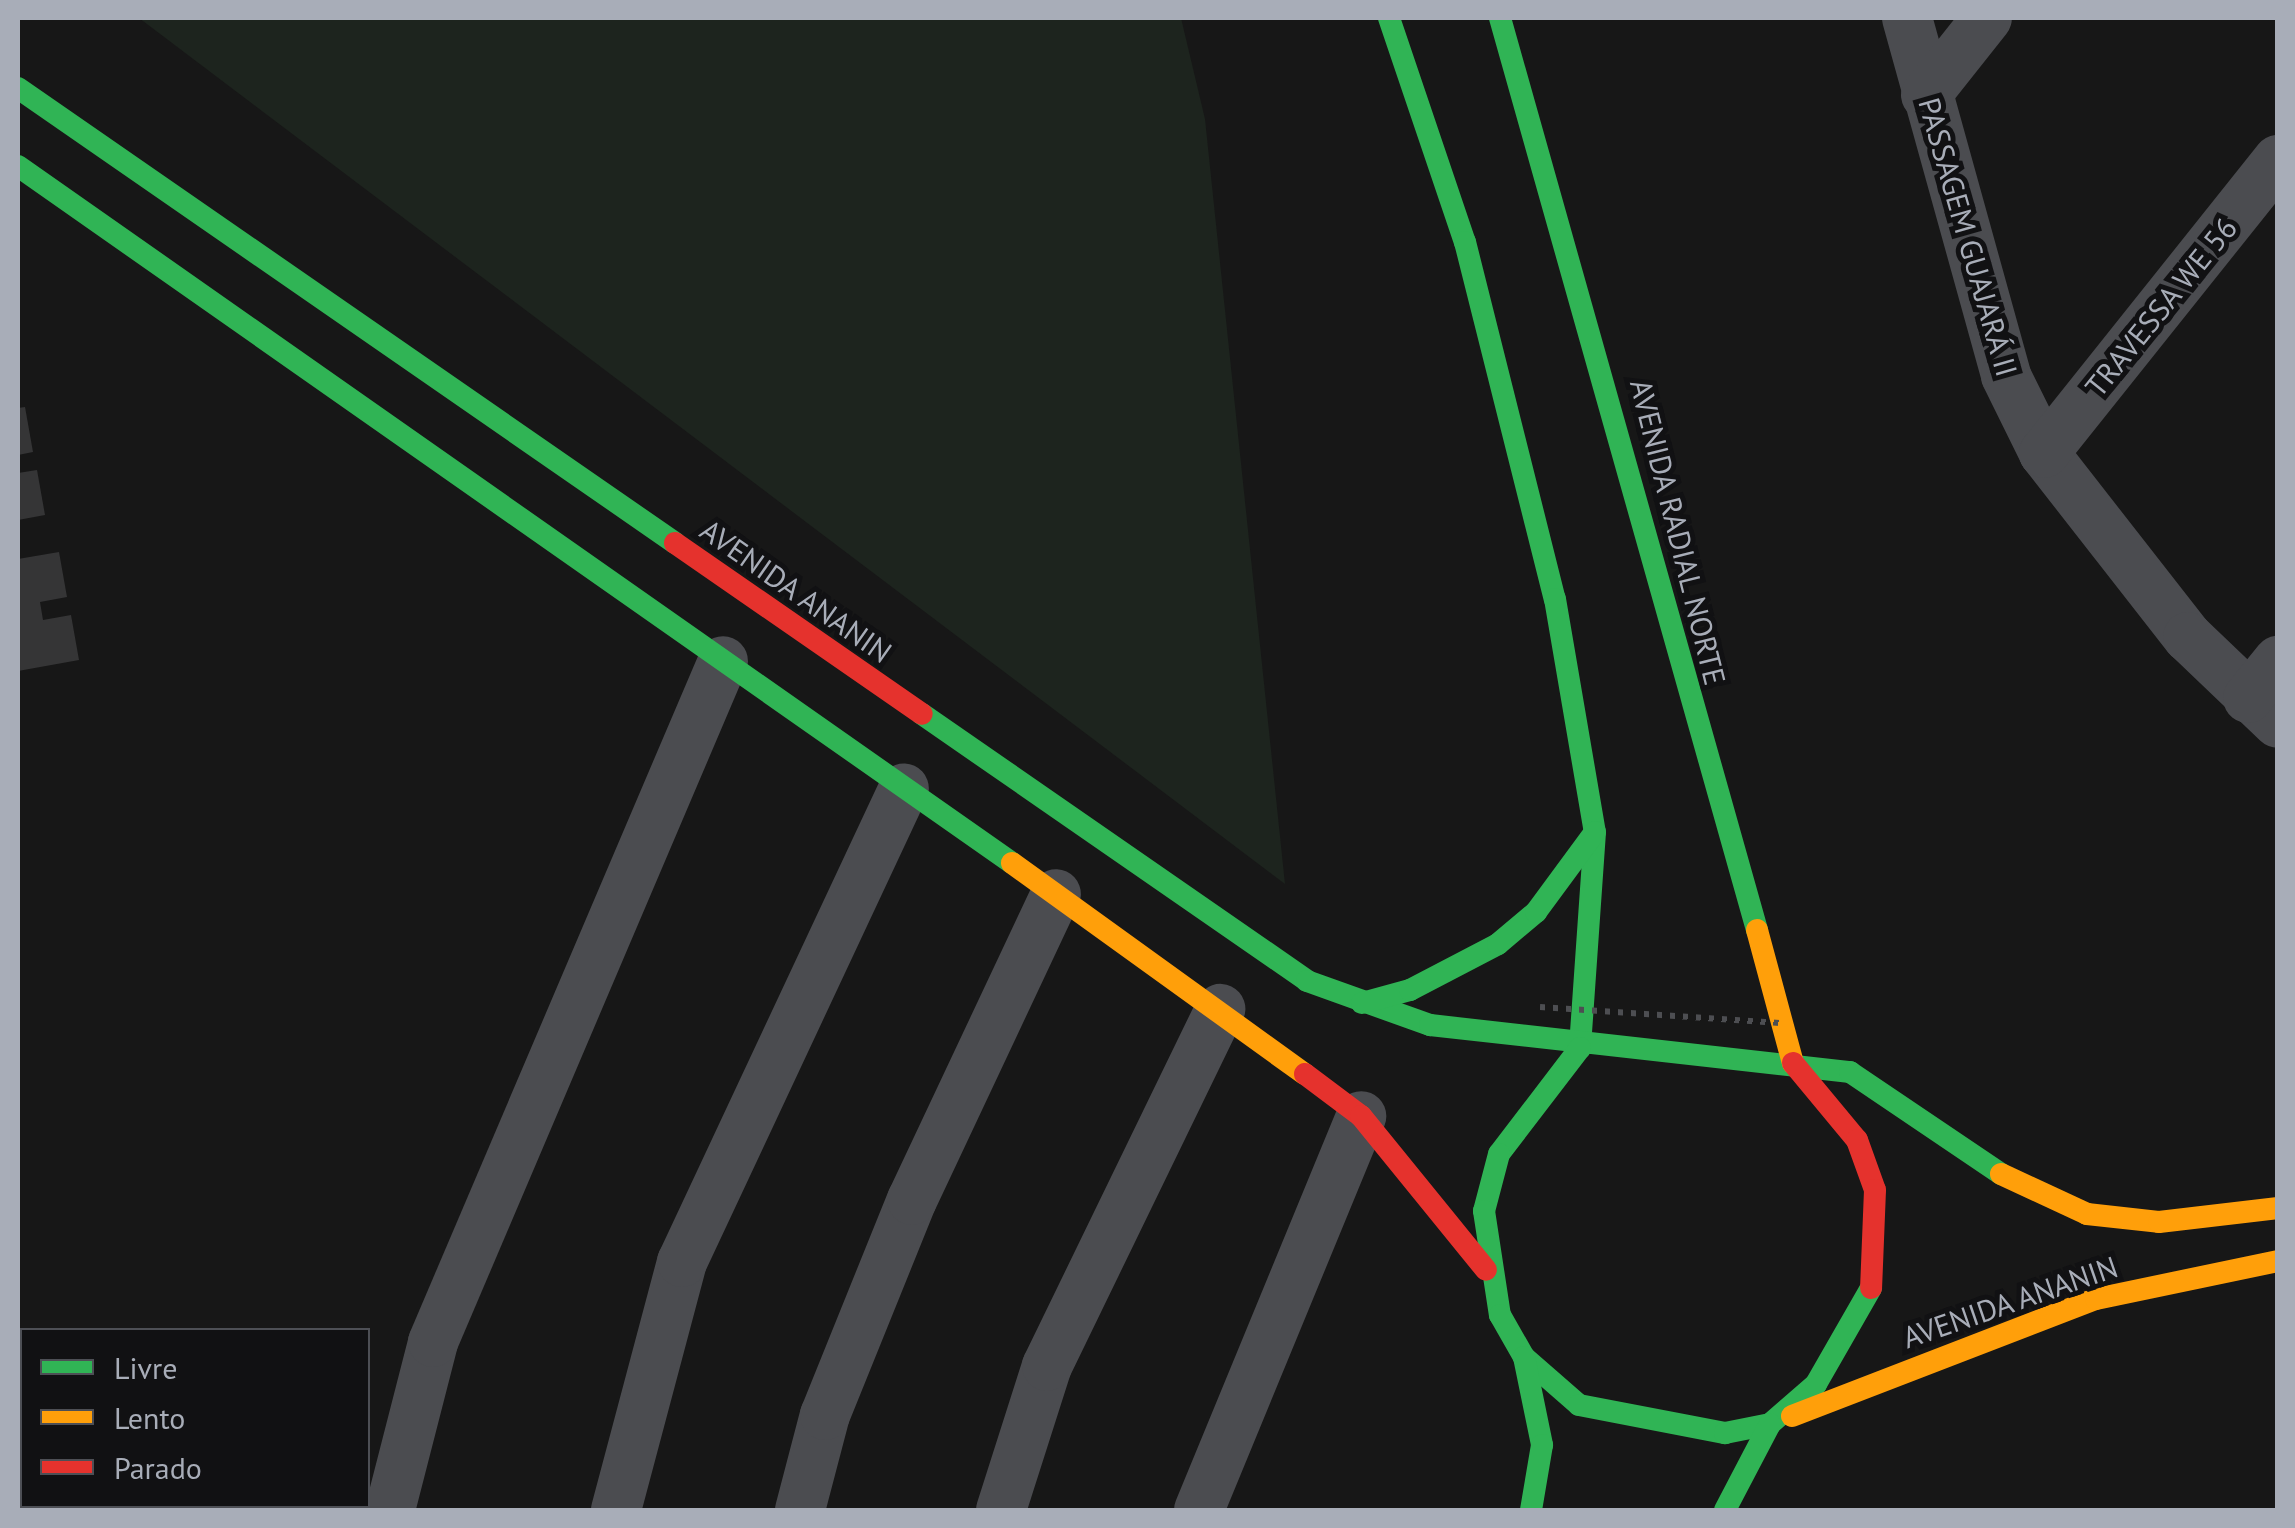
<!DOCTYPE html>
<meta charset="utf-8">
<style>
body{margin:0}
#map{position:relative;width:2295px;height:1528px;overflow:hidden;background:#171717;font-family:"PT Sans",sans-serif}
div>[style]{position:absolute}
.green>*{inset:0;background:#1d241e}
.building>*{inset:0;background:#353536}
.street>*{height:50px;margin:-25px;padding:0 25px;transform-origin:25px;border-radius:25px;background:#4b4c50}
.fast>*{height:22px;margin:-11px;padding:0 11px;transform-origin:11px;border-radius:11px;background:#30b455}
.slow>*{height:22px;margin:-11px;padding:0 11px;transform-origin:11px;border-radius:11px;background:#ff9f0a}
.jam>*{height:22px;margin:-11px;padding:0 11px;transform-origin:11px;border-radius:11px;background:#e5322d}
.path-bridge>*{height:6px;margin-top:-3px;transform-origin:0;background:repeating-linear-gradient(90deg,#4d4e52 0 5px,transparent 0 13px)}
span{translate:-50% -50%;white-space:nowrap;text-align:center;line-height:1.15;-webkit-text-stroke:10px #111113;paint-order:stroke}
.street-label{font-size:30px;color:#a8adb8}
.frame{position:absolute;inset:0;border:20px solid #a8adb8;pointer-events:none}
.legend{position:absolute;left:20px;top:1328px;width:350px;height:180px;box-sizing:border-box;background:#111113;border:2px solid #4d4f55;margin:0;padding:12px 18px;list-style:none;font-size:30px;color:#a8adb8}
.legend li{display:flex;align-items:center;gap:20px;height:50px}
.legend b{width:50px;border:2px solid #4d4f55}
</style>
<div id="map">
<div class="green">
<i style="clip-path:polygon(139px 18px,1181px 18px,1205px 119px,1285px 884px)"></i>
</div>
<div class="building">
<i style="clip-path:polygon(25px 407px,33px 452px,18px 455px,18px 408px)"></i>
<i style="clip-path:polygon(37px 470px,45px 515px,18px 520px,18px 473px)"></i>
<i style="clip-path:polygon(59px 552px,67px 597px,40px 602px,43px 620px,71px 615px,79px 660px,18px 671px,18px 559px)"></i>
</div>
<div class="street">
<i style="left:1907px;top:18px;width:371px;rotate:74.5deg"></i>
<i style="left:2006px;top:376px;width:86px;rotate:63.7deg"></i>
<i style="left:2044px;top:453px;width:234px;rotate:52deg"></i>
<i style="left:2188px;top:637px;width:124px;rotate:43.7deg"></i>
<i style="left:1926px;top:95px;width:98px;rotate:-51.6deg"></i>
<i style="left:2044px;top:453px;width:375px;rotate:-51.4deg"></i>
<i style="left:2248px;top:698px;width:48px;rotate:-51deg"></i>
<i style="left:390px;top:1510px;width:173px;rotate:-75.6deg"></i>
<i style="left:433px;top:1342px;width:740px;rotate:-66.93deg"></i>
<i style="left:616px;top:1510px;width:257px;rotate:-75.1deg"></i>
<i style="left:682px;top:1262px;width:523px;rotate:-64.9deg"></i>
<i style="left:800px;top:1510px;width:98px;rotate:-75.3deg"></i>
<i style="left:825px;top:1415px;width:232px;rotate:-68deg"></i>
<i style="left:912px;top:1200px;width:338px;rotate:-64.8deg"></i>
<i style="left:1001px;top:1510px;width:151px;rotate:-72.3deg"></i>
<i style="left:1047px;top:1366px;width:397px;rotate:-64.1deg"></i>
<i style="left:1199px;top:1510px;width:426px;rotate:-67.6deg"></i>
</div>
<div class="fast">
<i style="left:1389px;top:18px;width:237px;rotate:71.3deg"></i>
<i style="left:1465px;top:242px;width:368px;rotate:75.9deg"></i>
<i style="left:1555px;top:599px;width:236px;rotate:80.3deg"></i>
<i style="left:1595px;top:832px;width:217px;rotate:94deg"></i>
<i style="left:1500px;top:18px;width:948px;rotate:74.26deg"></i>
<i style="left:18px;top:88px;width:799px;rotate:34.7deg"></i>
<i style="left:18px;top:166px;width:1214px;rotate:35.04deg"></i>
<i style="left:922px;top:714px;width:469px;rotate:34.7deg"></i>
<i style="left:1307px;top:981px;width:131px;rotate:19.7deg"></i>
<i style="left:1430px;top:1025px;width:423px;rotate:6.4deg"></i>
<i style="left:1850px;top:1072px;width:182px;rotate:34deg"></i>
<i style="left:1362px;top:1003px;width:50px;rotate:-15.2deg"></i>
<i style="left:1410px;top:990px;width:99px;rotate:-27.6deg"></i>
<i style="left:1498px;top:944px;width:50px;rotate:-40.1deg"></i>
<i style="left:1536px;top:912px;width:99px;rotate:-53.6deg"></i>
<i style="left:1580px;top:1048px;width:133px;rotate:127.4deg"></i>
<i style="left:1499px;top:1154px;width:59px;rotate:104.7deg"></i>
<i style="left:1484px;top:1211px;width:105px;rotate:81.3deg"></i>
<i style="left:1500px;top:1315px;width:48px;rotate:60.3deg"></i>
<i style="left:1524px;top:1357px;width:73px;rotate:41.1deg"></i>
<i style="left:1579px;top:1405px;width:149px;rotate:10.9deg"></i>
<i style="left:1725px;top:1433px;width:46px;rotate:-11.3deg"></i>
<i style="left:1770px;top:1424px;width:61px;rotate:-41deg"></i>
<i style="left:1816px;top:1384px;width:111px;rotate:-60.2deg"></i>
<i style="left:1524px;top:1357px;width:90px;rotate:78.4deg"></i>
<i style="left:1542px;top:1445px;width:66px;rotate:99.6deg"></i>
<i style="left:1725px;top:1510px;width:97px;rotate:-62.4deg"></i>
</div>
<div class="slow">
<i style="left:1012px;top:863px;width:361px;rotate:35.8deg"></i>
<i style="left:1757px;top:930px;width:138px;rotate:74.9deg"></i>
<i style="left:2001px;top:1174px;width:95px;rotate:24.9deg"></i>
<i style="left:2087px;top:1214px;width:72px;rotate:6.3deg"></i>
<i style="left:2159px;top:1222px;width:120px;rotate:-6.7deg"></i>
<i style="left:1792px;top:1416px;width:326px;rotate:-21.1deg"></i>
<i style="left:2096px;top:1299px;width:186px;rotate:-11.8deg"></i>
</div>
<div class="jam">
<i style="left:675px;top:543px;width:300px;rotate:34.7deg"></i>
<i style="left:1793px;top:1063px;width:100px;rotate:50.3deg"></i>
<i style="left:1857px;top:1140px;width:53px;rotate:70.2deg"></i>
<i style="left:1875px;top:1190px;width:98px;rotate:92.3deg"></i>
<i style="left:1305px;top:1074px;width:70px;rotate:36.9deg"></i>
<i style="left:1361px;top:1116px;width:198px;rotate:50.9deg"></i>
</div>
<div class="path-bridge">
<i style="left:1540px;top:1007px;width:244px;rotate:3.8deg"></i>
</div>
<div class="street-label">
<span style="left:1968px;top:237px;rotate:74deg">PASSAGEM GUAJARÁ II</span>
<span style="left:2161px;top:307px;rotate:-51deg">TRAVESSA WE 56</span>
<span style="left:1678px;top:532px;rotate:76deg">AVENIDA RADIAL NORTE</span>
<span style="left:796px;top:591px;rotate:35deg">AVENIDA ANANIN</span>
<span style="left:2010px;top:1302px;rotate:-19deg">AVENIDA ANANIN</span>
</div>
<div class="frame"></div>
<ul class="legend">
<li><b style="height:12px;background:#30b455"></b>Livre</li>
<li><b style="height:12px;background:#ff9f0a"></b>Lento</li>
<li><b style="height:12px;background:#e5322d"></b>Parado</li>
</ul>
</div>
